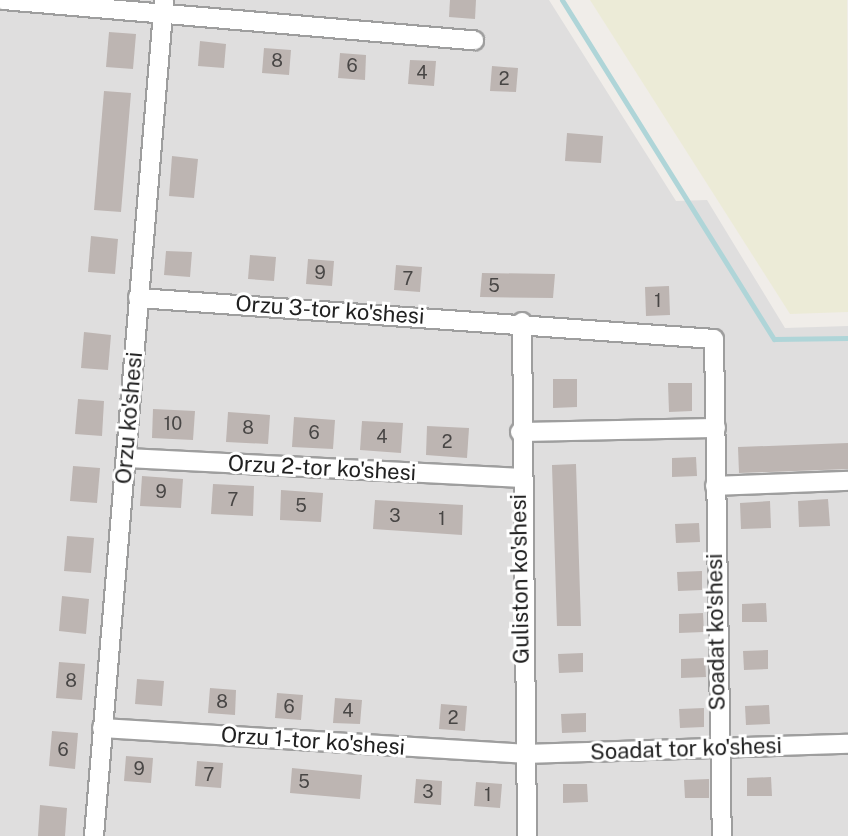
<!DOCTYPE html>
<style>
body{margin:0}
#map{position:relative;width:848px;height:836px;overflow:hidden;background:#f0ede9;font-family:"Public Sans",sans-serif}
div>[style]{position:absolute}
.residential>*{inset:0;background:#dfdede}
.farmland>*{inset:0;background:#ecebd7}
.stream>*{height:5px;margin:-2.5px;padding:0 2.5px;transform-origin:2.5px;border-radius:2.5px;background:#afd5d8}
.building>*{inset:0;background:#bdb5b2}
.roads{filter:drop-shadow(2px 0 #9e9e9e) drop-shadow(-2px 0 #9e9e9e) drop-shadow(0 2px #9e9e9e) drop-shadow(0 -2px #9e9e9e)}
.minor>*{height:18px;margin:-9px;padding:0 9px;transform-origin:9px;border-radius:9px;background:#fff}
span{translate:-50% -50%;white-space:nowrap;text-align:center;line-height:1.15;-webkit-text-stroke:6px #fff;paint-order:stroke}
.number-label{font-size:18px;color:#484645}
.number-label span{-webkit-text-stroke-width:0}
.street-label{font-size:22px;color:#212121}
</style>
<div id="map">
<div class="residential">
<i style="clip-path:polygon(0 0,549px 0,676px 201px,707px 200px,785px 328px,848px 326px,848px 836px,0 836px)"></i>
</div>
<div class="farmland">
<i style="clip-path:polygon(590px 0,847px 0,848px 312px,790px 314px)"></i>
</div>
<div class="stream">
<i style="left:562px;top:0;width:400px;rotate:58deg"></i>
<i style="left:774px;top:339px;width:74px;rotate:-0.8deg"></i>
</div>
<div class="building">
<i style="clip-path:polygon(450px 0,476px 0,475px 19px,449px 17px)"></i>
<i style="clip-path:polygon(109px 32px,136px 34px,133px 69px,106px 67px)"></i>
<i style="clip-path:polygon(200px 41px,226px 44px,224px 68px,198px 66px)"></i>
<i style="clip-path:polygon(264px 48px,291px 50px,289px 75px,262px 73px)"></i>
<i style="clip-path:polygon(340px 53px,366px 55px,365px 80px,338px 78px)"></i>
<i style="clip-path:polygon(410px 60px,436px 61px,434px 86px,408px 84px)"></i>
<i style="clip-path:polygon(492px 66px,518px 68px,516px 92px,490px 91px)"></i>
<i style="clip-path:polygon(104px 91px,131px 93px,121px 212px,94px 210px)"></i>
<i style="clip-path:polygon(567px 133px,603px 136px,601px 163px,565px 161px)"></i>
<i style="clip-path:polygon(172px 156px,198px 159px,194px 198px,169px 196px)"></i>
<i style="clip-path:polygon(91px 236px,118px 239px,115px 274px,88px 272px)"></i>
<i style="clip-path:polygon(166px 251px,192px 252px,190px 277px,164px 275px)"></i>
<i style="clip-path:polygon(250px 255px,276px 257px,274px 281px,248px 279px)"></i>
<i style="clip-path:polygon(308px 259px,334px 261px,332px 286px,306px 284px)"></i>
<i style="clip-path:polygon(396px 265px,422px 267px,420px 292px,394px 290px)"></i>
<i style="clip-path:polygon(482px 273px,555px 274px,553px 298px,480px 297px)"></i>
<i style="clip-path:polygon(669px 286px,670px 315px,646px 316px,645px 287px)"></i>
<i style="clip-path:polygon(84px 332px,111px 335px,108px 370px,81px 368px)"></i>
<i style="clip-path:polygon(553px 379px,577px 379px,577px 407px,553px 408px)"></i>
<i style="clip-path:polygon(668px 383px,692px 383px,692px 411px,669px 412px)"></i>
<i style="clip-path:polygon(78px 399px,104px 401px,102px 436px,75px 434px)"></i>
<i style="clip-path:polygon(153px 409px,195px 411px,193px 440px,152px 438px)"></i>
<i style="clip-path:polygon(228px 412px,270px 415px,268px 444px,226px 442px)"></i>
<i style="clip-path:polygon(294px 417px,335px 420px,333px 449px,292px 447px)"></i>
<i style="clip-path:polygon(362px 421px,403px 423px,401px 453px,360px 450px)"></i>
<i style="clip-path:polygon(427px 426px,469px 428px,467px 458px,426px 455px)"></i>
<i style="clip-path:polygon(848px 443px,848px 469px,739px 473px,738px 447px)"></i>
<i style="clip-path:polygon(696px 457px,697px 476px,672px 477px,672px 458px)"></i>
<i style="clip-path:polygon(576px 464px,581px 626px,557px 626px,552px 465px)"></i>
<i style="clip-path:polygon(73px 466px,100px 468px,97px 503px,70px 501px)"></i>
<i style="clip-path:polygon(142px 476px,183px 479px,181px 508px,140px 506px)"></i>
<i style="clip-path:polygon(213px 484px,254px 486px,253px 516px,211px 514px)"></i>
<i style="clip-path:polygon(281px 490px,323px 493px,321px 522px,280px 520px)"></i>
<i style="clip-path:polygon(828px 499px,830px 526px,799px 527px,798px 501px)"></i>
<i style="clip-path:polygon(375px 500px,463px 505px,462px 535px,373px 529px)"></i>
<i style="clip-path:polygon(770px 501px,771px 528px,741px 529px,740px 503px)"></i>
<i style="clip-path:polygon(699px 523px,700px 542px,676px 543px,675px 524px)"></i>
<i style="clip-path:polygon(67px 536px,94px 538px,91px 573px,64px 571px)"></i>
<i style="clip-path:polygon(702px 571px,702px 590px,678px 591px,677px 572px)"></i>
<i style="clip-path:polygon(62px 596px,89px 599px,86px 634px,59px 631px)"></i>
<i style="clip-path:polygon(766px 603px,767px 622px,742px 622px,742px 604px)"></i>
<i style="clip-path:polygon(703px 613px,704px 632px,679px 633px,679px 614px)"></i>
<i style="clip-path:polygon(768px 650px,768px 669px,744px 670px,743px 651px)"></i>
<i style="clip-path:polygon(583px 653px,583px 672px,559px 673px,558px 654px)"></i>
<i style="clip-path:polygon(705px 658px,706px 677px,681px 678px,681px 659px)"></i>
<i style="clip-path:polygon(59px 662px,85px 664px,82px 700px,56px 698px)"></i>
<i style="clip-path:polygon(137px 679px,164px 681px,162px 706px,135px 704px)"></i>
<i style="clip-path:polygon(210px 688px,236px 690px,235px 715px,208px 713px)"></i>
<i style="clip-path:polygon(277px 693px,303px 695px,301px 720px,275px 718px)"></i>
<i style="clip-path:polygon(335px 698px,362px 700px,360px 724px,333px 723px)"></i>
<i style="clip-path:polygon(441px 704px,467px 706px,465px 731px,439px 729px)"></i>
<i style="clip-path:polygon(769px 705px,770px 724px,746px 725px,745px 706px)"></i>
<i style="clip-path:polygon(704px 708px,704px 727px,680px 728px,679px 709px)"></i>
<i style="clip-path:polygon(586px 713px,586px 732px,562px 733px,561px 714px)"></i>
<i style="clip-path:polygon(52px 731px,78px 733px,75px 769px,49px 766px)"></i>
<i style="clip-path:polygon(126px 756px,153px 758px,151px 783px,124px 781px)"></i>
<i style="clip-path:polygon(197px 761px,223px 763px,221px 788px,195px 786px)"></i>
<i style="clip-path:polygon(292px 768px,362px 775px,360px 799px,290px 793px)"></i>
<i style="clip-path:polygon(771px 777px,772px 796px,747px 796px,747px 778px)"></i>
<i style="clip-path:polygon(416px 779px,442px 781px,441px 805px,414px 803px)"></i>
<i style="clip-path:polygon(709px 779px,709px 798px,685px 798px,684px 780px)"></i>
<i style="clip-path:polygon(476px 782px,502px 784px,500px 808px,474px 806px)"></i>
<i style="clip-path:polygon(563px 784px,587px 784px,588px 802px,563px 803px)"></i>
<i style="clip-path:polygon(40px 805px,67px 808px,65px 836px,38px 836px)"></i>
</div>
<div class="roads">
<div class="minor">
<i style="left:3px;top:0;width:473px;rotate:4.9deg"></i>
<i style="left:138px;top:298px;width:577px;rotate:4.07deg"></i>
<i style="left:714px;top:339px;width:497px;rotate:89.1deg"></i>
<i style="left:522px;top:322px;width:514px;rotate:89.44deg"></i>
<i style="left:520px;top:432px;width:196px;rotate:-1.2deg"></i>
<i style="left:126px;top:458px;width:393px;rotate:2.9deg"></i>
<i style="left:715px;top:486px;width:133px;rotate:-2.2deg"></i>
<i style="left:102px;top:728px;width:423px;rotate:3.5deg"></i>
<i style="left:524px;top:754px;width:324px;rotate:-1.8deg"></i>
<i style="left:94px;top:836px;width:839px;rotate:-85.21deg"></i>
</div>
</div>
<div class="number-label">
<span style="left:277px;top:61px">8</span>
<span style="left:352px;top:66px">6</span>
<span style="left:422px;top:73px">4</span>
<span style="left:504px;top:79px">2</span>
<span style="left:320px;top:273px">9</span>
<span style="left:408px;top:279px">7</span>
<span style="left:494px;top:286px">5</span>
<span style="left:658px;top:301px">1</span>
<span style="left:173px;top:424px">10</span>
<span style="left:248px;top:428px">8</span>
<span style="left:314px;top:433px">6</span>
<span style="left:382px;top:437px">4</span>
<span style="left:447px;top:442px">2</span>
<span style="left:161px;top:492px">9</span>
<span style="left:233px;top:500px">7</span>
<span style="left:301px;top:506px">5</span>
<span style="left:395px;top:516px">3</span>
<span style="left:442px;top:519px">1</span>
<span style="left:71px;top:681px">8</span>
<span style="left:222px;top:702px">8</span>
<span style="left:289px;top:707px">6</span>
<span style="left:348px;top:711px">4</span>
<span style="left:453px;top:718px">2</span>
<span style="left:63px;top:750px">6</span>
<span style="left:139px;top:769px">9</span>
<span style="left:209px;top:775px">7</span>
<span style="left:304px;top:782px">5</span>
<span style="left:428px;top:792px">3</span>
<span style="left:488px;top:795px">1</span>
</div>
<div class="street-label">
<span style="left:330px;top:310px;rotate:4deg">Orzu 3-tor ko'shesi</span>
<span style="left:129px;top:418px;rotate:-85deg">Orzu ko'shesi</span>
<span style="left:322px;top:468px;rotate:3deg">Orzu 2-tor ko'shesi</span>
<span style="left:520px;top:579px;rotate:-91deg">Guliston ko'shesi</span>
<span style="left:716px;top:632px;rotate:-91deg">Soadat ko'shesi</span>
<span style="left:313px;top:741px;rotate:4deg">Orzu 1-tor ko'shesi</span>
<span style="left:686px;top:749px;rotate:-2deg">Soadat tor ko'shesi</span>
</div>
</div>
